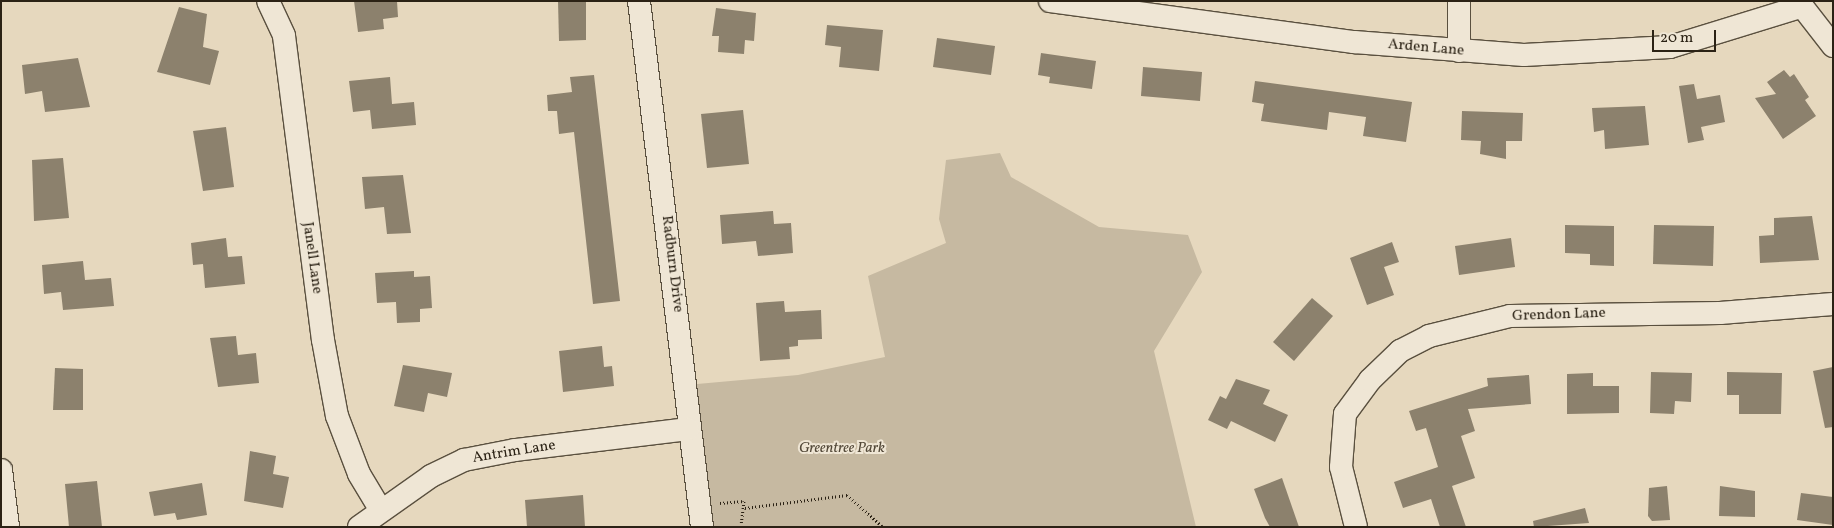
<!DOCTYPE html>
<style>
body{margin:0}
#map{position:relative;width:1834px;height:528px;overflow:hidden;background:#e6d8be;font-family:Vollkorn,serif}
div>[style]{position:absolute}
.green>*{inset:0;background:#c6b9a1}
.building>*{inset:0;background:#8c816d}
.path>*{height:3px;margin-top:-1.5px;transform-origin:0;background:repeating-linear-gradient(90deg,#2b2215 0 1px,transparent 0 3.5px)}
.roads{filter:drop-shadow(1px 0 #5a503f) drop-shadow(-1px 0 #5a503f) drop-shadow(0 1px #5a503f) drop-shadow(0 -1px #5a503f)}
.street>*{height:22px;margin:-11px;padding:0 11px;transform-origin:11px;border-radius:11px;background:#efe6d5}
span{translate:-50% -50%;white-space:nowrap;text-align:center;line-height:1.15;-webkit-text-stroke:4px #efe6d5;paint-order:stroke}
.street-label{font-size:15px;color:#2b2215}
.park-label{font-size:15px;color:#524838;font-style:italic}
.frame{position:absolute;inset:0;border:2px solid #2b2215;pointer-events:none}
.scale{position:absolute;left:1652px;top:30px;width:64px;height:22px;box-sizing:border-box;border:2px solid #2b2215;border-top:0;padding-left:6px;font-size:15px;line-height:18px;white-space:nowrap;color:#2b2215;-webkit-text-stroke:4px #efe6d5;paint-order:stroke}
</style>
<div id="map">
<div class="green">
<i style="clip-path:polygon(1000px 153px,1011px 177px,1099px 227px,1188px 235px,1202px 272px,1154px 351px,1196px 527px,702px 527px,686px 385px,798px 375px,885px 357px,868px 276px,946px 243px,939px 219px,946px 160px)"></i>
</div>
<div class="building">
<i style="clip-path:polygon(354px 1px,397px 1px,398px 17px,383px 19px,384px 29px,358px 32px)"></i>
<i style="clip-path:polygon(558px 1px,586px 1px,586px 40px,559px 41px)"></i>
<i style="clip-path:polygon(179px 7px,207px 14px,203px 47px,219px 51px,210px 85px,157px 72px)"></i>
<i style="clip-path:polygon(716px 8px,756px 13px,754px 41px,745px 40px,744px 54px,718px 52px,719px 36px,712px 36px)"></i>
<i style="clip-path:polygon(827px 25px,883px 30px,879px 71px,839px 67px,841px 47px,825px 45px)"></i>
<i style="clip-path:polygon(937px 38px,995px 46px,991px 75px,933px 67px)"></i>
<i style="clip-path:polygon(1041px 53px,1096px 61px,1092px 89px,1049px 83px,1050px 77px,1038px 75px)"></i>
<i style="clip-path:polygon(78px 58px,90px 107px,45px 112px,42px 91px,25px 94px,22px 65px)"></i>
<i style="clip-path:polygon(1143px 67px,1202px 72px,1200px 101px,1141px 96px)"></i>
<i style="clip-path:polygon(1784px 70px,1790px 77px,1794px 74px,1809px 97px,1805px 100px,1816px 116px,1783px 139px,1755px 98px,1776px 94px,1767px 82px)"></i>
<i style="clip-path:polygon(594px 75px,620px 301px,593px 304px,574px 132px,559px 134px,557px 111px,548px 111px,547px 95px,572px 92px,570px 77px)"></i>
<i style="clip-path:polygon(390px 77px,392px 104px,414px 102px,416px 125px,372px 129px,370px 110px,353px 112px,349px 81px)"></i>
<i style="clip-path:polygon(1255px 81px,1412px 102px,1406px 142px,1363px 136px,1366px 117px,1329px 112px,1327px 130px,1261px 121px,1264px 104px,1252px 102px)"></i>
<i style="clip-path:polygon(1694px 84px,1697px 99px,1720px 95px,1725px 122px,1701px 127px,1704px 140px,1688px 143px,1679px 86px)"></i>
<i style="clip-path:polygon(1645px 106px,1649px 145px,1605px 149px,1604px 130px,1594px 132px,1592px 108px)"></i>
<i style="clip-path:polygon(743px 110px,749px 164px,707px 168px,701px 114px)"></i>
<i style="clip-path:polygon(1462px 111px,1523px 113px,1522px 141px,1506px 141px,1506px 159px,1480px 154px,1481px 141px,1461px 140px)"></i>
<i style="clip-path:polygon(226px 127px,234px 187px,203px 191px,193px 131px)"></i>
<i style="clip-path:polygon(63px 158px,69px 218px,34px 221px,32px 160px)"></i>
<i style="clip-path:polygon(403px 175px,411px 233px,387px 234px,384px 207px,365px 209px,362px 177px)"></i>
<i style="clip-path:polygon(773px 211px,774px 224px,791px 223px,793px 253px,758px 256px,756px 241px,722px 244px,720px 215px)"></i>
<i style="clip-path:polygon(1812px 216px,1819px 260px,1760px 263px,1759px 236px,1774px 235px,1774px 218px)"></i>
<i style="clip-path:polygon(1565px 225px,1614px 226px,1614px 266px,1590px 265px,1590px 254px,1565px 253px)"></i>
<i style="clip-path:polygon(1654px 225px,1714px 226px,1713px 266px,1653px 264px)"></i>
<i style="clip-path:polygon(226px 238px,228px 257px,242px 256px,245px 284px,205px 288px,203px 264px,193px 265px,191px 243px)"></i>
<i style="clip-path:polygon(1511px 238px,1515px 267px,1459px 275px,1455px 246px)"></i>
<i style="clip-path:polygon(1392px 242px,1399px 262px,1384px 267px,1394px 295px,1367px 305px,1350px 258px)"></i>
<i style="clip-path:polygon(83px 261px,85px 280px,111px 278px,114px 306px,63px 310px,61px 292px,44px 294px,42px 265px)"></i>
<i style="clip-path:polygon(414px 271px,414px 277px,430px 276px,432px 308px,420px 309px,420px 322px,397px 323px,396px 302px,377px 303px,375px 273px)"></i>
<i style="clip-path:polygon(1312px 298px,1333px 316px,1294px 361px,1273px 342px)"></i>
<i style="clip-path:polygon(784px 301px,785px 312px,821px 310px,822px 339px,798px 340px,798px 346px,789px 347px,790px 359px,760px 361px,756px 303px)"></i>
<i style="clip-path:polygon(236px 336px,238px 355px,256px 353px,259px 383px,218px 387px,210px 338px)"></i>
<i style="clip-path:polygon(602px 346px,604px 367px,612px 366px,614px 386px,563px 392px,559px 351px)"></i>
<i style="clip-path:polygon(403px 365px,452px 373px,447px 397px,428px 393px,424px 412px,394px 406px)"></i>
<i style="clip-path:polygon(1833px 367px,1833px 427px,1825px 428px,1813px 371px)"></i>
<i style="clip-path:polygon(55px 368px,83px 369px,83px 410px,53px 410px)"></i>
<i style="clip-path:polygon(1651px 372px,1692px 373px,1691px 402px,1675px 401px,1674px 414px,1650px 413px)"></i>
<i style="clip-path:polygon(1727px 372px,1782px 373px,1781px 414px,1739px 414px,1739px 395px,1727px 395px)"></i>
<i style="clip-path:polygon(1593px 373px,1593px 386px,1619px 386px,1619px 413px,1567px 414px,1567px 374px)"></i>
<i style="clip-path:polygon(1529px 375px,1531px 404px,1468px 409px,1475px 431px,1461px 436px,1475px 478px,1452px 486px,1466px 527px,1440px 527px,1431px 499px,1403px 508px,1394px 482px,1438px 467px,1426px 428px,1416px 431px,1409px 411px,1488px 386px,1487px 378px)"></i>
<i style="clip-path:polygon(1236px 379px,1270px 390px,1263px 404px,1288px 415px,1275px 442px,1231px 421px,1227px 429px,1208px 420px,1220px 396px,1226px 399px)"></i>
<i style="clip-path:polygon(250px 451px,276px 456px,273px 474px,289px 477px,283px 508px,244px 501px)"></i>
<i style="clip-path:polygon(1282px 478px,1299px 527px,1270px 527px,1265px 518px,1254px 489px)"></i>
<i style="clip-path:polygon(97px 481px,102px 527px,69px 527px,65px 484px)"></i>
<i style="clip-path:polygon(202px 483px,207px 515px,177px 520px,175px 513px,154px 516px,149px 492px)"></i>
<i style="clip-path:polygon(1667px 486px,1670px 520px,1652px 521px,1648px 516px,1649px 488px)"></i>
<i style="clip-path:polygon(1720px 486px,1755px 491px,1755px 517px,1719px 516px)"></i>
<i style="clip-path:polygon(1801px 493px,1833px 497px,1833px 525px,1797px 520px)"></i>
<i style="clip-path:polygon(583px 495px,585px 527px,527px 527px,525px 500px)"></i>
<i style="clip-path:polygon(1585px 508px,1589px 523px,1534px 527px,1533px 521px)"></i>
</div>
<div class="path">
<i style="left:720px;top:503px;width:24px;rotate:-5deg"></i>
<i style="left:744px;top:501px;width:26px;rotate:97deg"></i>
<i style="left:745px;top:508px;width:103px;rotate:-7.3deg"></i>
<i style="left:847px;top:495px;width:48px;rotate:41.6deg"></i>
</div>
<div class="roads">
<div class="street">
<i style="left:268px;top:1px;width:38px;rotate:65deg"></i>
<i style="left:284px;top:36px;width:306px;rotate:82.7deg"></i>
<i style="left:323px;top:340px;width:77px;rotate:79.6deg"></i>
<i style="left:337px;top:416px;width:62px;rotate:69.2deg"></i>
<i style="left:359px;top:474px;width:41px;rotate:59deg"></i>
<i style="left:639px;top:1px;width:530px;rotate:83.17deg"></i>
<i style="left:1050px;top:1px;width:307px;rotate:7.7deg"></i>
<i style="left:1354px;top:42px;width:170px;rotate:4.4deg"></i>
<i style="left:1524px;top:55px;width:146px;rotate:-3.1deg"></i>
<i style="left:1670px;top:47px;width:136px;rotate:-17.1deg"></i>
<i style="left:1459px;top:1px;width:50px;rotate:90deg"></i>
<i style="left:1798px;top:1px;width:57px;rotate:52.1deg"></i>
<i style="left:1px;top:470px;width:57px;rotate:83deg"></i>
<i style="left:359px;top:527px;width:88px;rotate:-35.3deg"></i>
<i style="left:431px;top:476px;width:37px;rotate:-26deg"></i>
<i style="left:464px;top:460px;width:52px;rotate:-11.1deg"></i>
<i style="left:515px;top:450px;width:174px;rotate:-6.9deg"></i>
<i style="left:1356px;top:527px;width:62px;rotate:-104deg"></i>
<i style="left:1341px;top:467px;width:53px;rotate:-85.7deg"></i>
<i style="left:1345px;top:414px;width:42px;rotate:-53.7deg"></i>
<i style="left:1370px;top:380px;width:42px;rotate:-44deg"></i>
<i style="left:1400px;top:351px;width:33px;rotate:-27deg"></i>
<i style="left:1429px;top:336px;width:83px;rotate:-13.9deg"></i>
<i style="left:1510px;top:316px;width:210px;rotate:-0.8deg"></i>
<i style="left:1720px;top:313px;width:113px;rotate:-4.6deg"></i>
</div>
</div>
<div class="street-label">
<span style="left:1426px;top:48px;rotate:5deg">Arden Lane</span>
<span style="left:312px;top:258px;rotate:82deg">Janell Lane</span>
<span style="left:672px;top:264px;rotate:83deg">Radburn Drive</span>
<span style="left:1559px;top:315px;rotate:-2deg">Grendon Lane</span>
<span style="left:514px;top:452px;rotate:-9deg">Antrim Lane</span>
</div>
<div class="park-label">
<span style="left:842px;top:449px">Greentree Park</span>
</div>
<div class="frame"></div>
<div class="scale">20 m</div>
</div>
